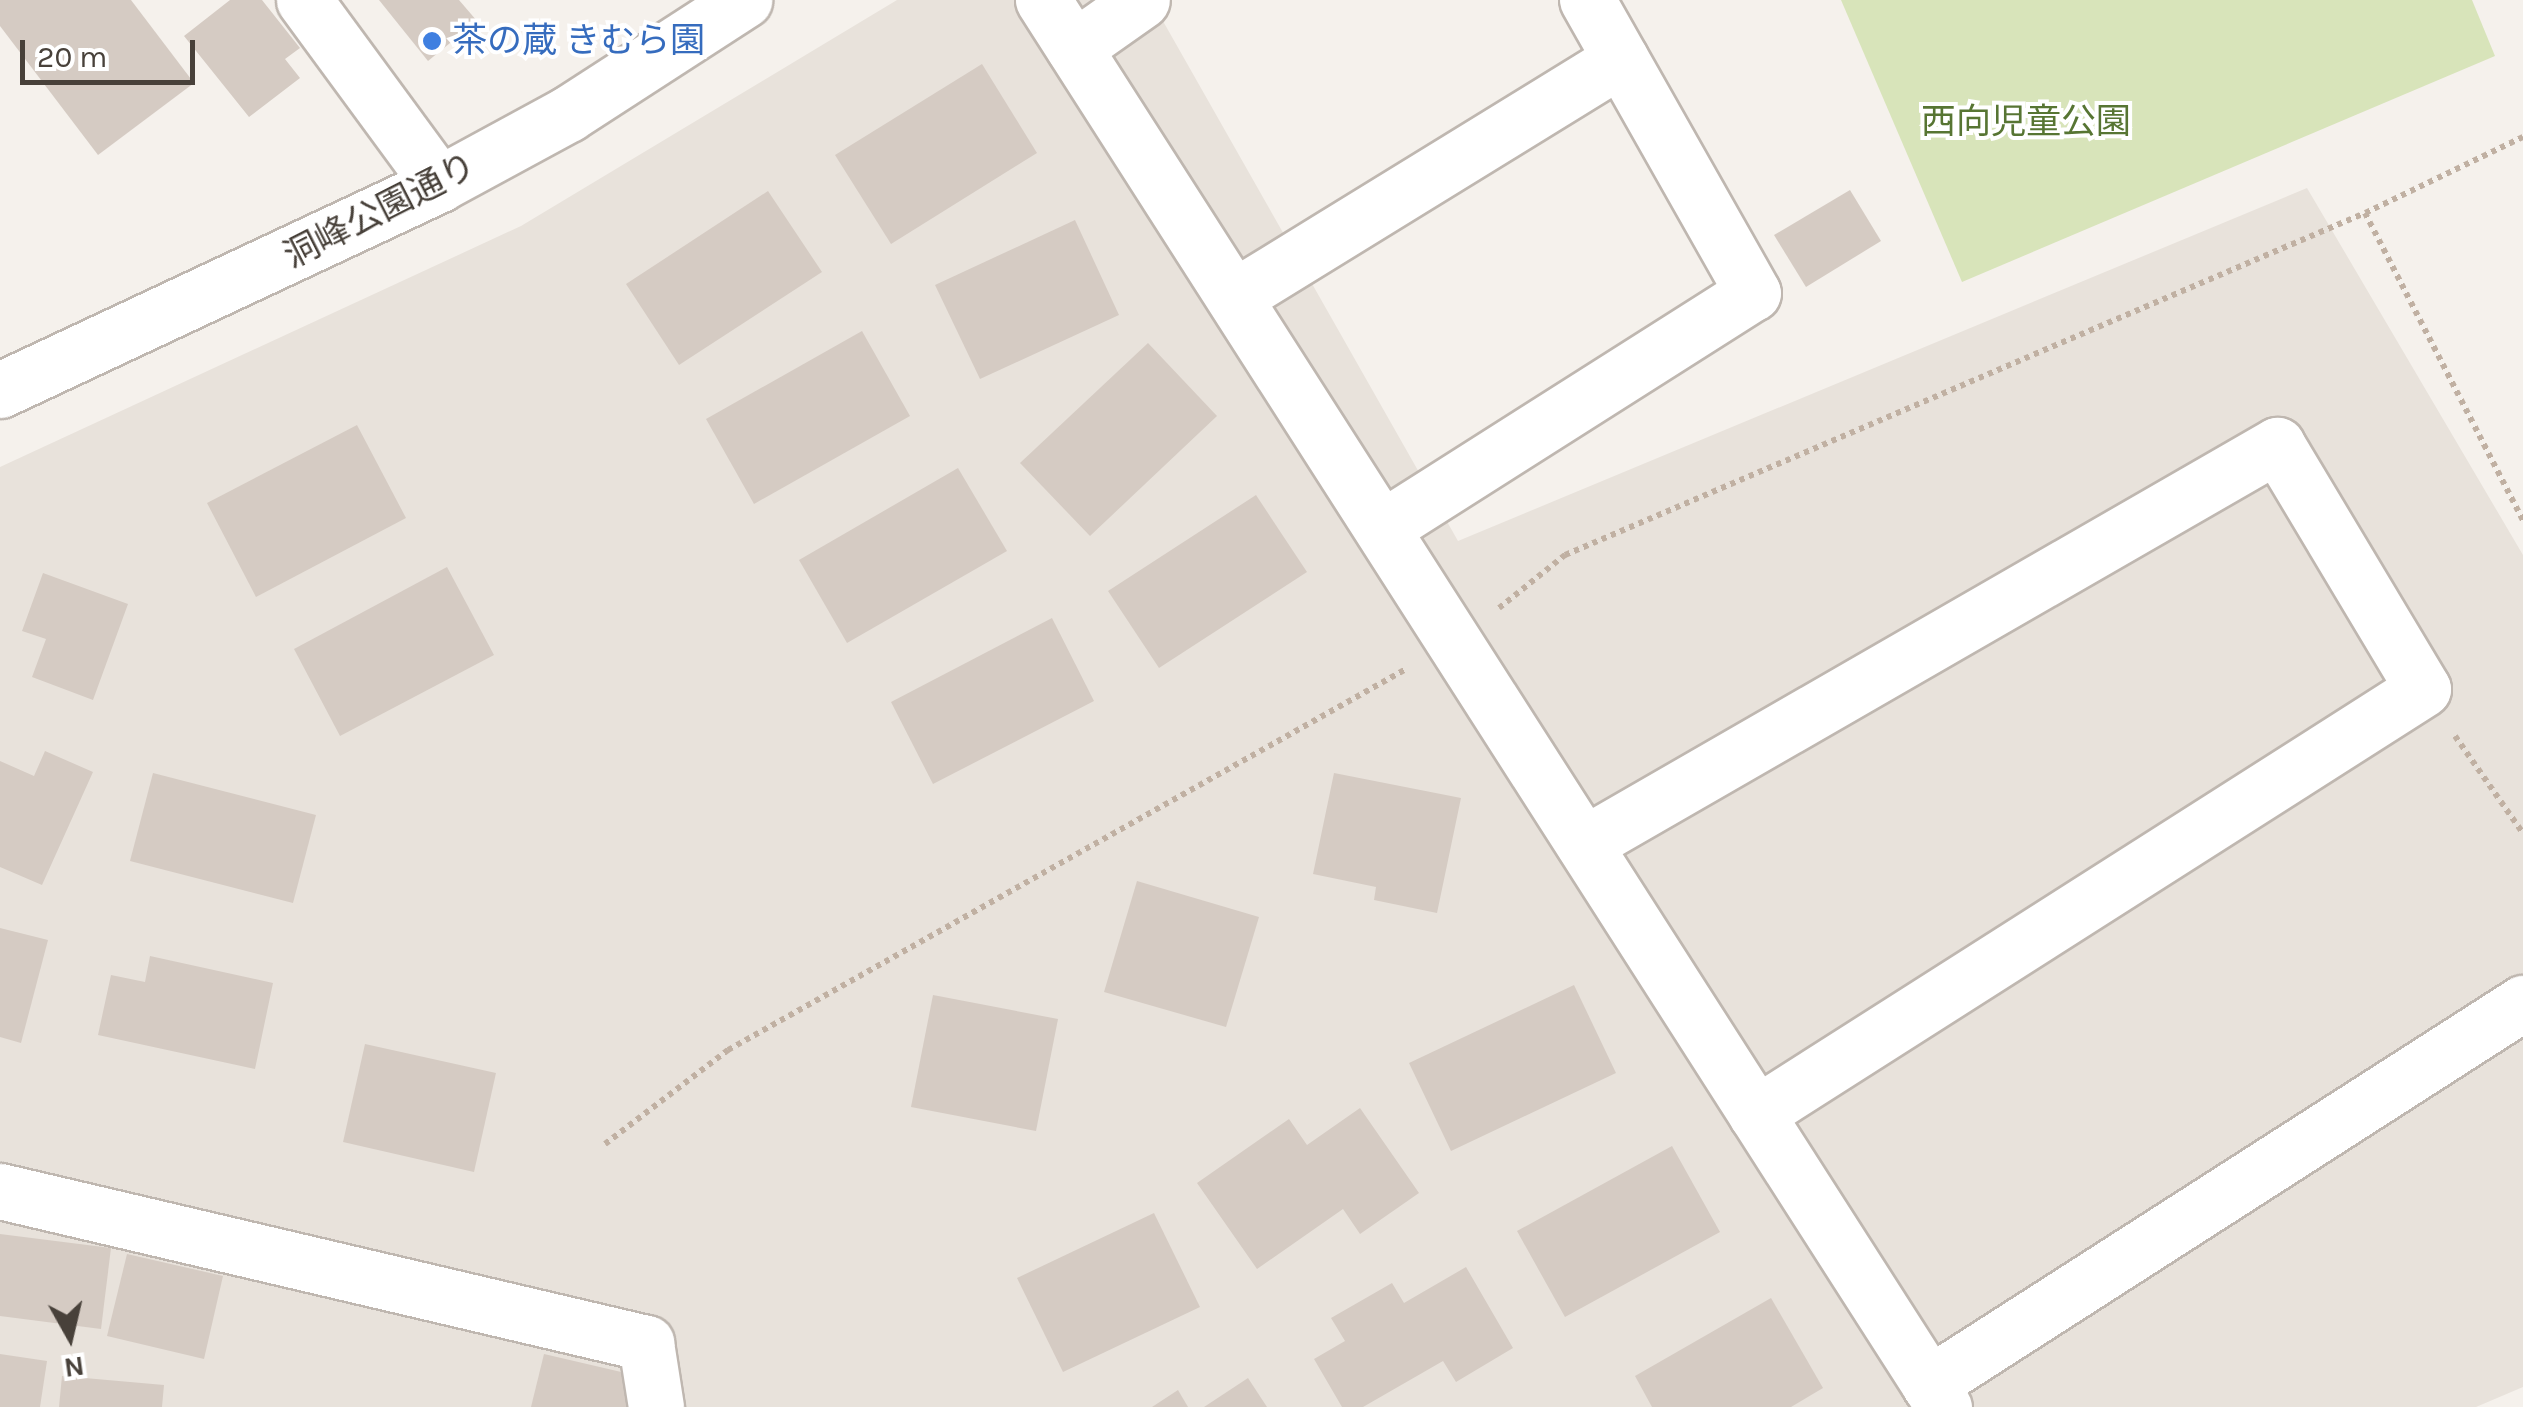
<!DOCTYPE html>
<meta charset="utf-8">
<style>
body{margin:0}
#map{position:relative;width:2523px;height:1407px;overflow:hidden;background:#f5f1ec;font-family:Karla,"Noto Sans JP",sans-serif}
div>[style]{position:absolute}
.residential>*{inset:0;background:#e8e2db}
.green>*{inset:0;background:#d8e4ba}
.building>*{inset:0;background:#d5cbc3}
.path>*{height:6px;margin-top:-3px;transform-origin:0;background:repeating-linear-gradient(90deg,#c0b0a2 0 5px,transparent 0 10px)}
.roads{filter:drop-shadow(2px 0 #bfb7b0) drop-shadow(-2px 0 #bfb7b0) drop-shadow(0 2px #bfb7b0) drop-shadow(0 -2px #bfb7b0)}
.minor>*{height:55px;margin:-27.5px;padding:0 27.5px;transform-origin:27.5px;border-radius:27.5px;background:#fff}
.tertiary>*{height:55px;margin:-27.5px;padding:0 27.5px;transform-origin:27.5px;border-radius:27.5px;background:#fff}
.dots>*{width:28px;height:28px;translate:-50% -50%;box-sizing:border-box;border:5px solid #fff;border-radius:50%}
span{translate:-50% -50%;white-space:nowrap;text-align:center;line-height:1.15;-webkit-text-stroke:8px #fff;paint-order:stroke}
.shop-label{font-size:35px;color:#366cbe}
.left{translate:0 -50%;text-align:left}
.park-label{font-size:35px;color:#577533}
.street-label{font-size:35px;color:#48413a}
.north{position:absolute;left:20px;top:1287px;width:100px;height:100px;-webkit-text-stroke:8px #fff;paint-order:stroke;rotate:172deg;font-size:28px;font-weight:700;line-height:40px;text-align:center;color:#48413a}
.north::after{content:'';display:block;margin:auto;width:35px;height:45px;background:#48413a;clip-path:polygon(50% 0,100% 100%,50% 72%,0 100%)}
.scale{position:absolute;left:20px;top:40px;width:175px;height:45px;box-sizing:border-box;border:5px solid #48413a;border-top:0;padding-left:12px;font-size:30px;line-height:35px;white-space:nowrap;color:#48413a;-webkit-text-stroke:8px #fff;paint-order:stroke}
</style>
<div id="map">
<div class="residential">
<i style="clip-path:polygon(897px 0,1151px 0,1458px 541px,2307px 188px,2523px 555px,2523px 1387px,2476px 1407px,0 1407px,0 467px,521px 226px)"></i>
</div>
<div class="green">
<i style="clip-path:polygon(1841px 0,2472px 0,2495px 56px,1962px 282px)"></i>
</div>
<div class="building">
<i style="clip-path:polygon(0 0,131px 0,194px 83px,98px 155px,0 26px)"></i>
<i style="clip-path:polygon(230px 0,262px 0,300px 48px,285px 59px,300px 78px,249px 117px,184px 36px)"></i>
<i style="clip-path:polygon(379px 0,459px 0,477px 21px,428px 61px)"></i>
<i style="clip-path:polygon(982px 64px,1037px 153px,891px 244px,835px 155px)"></i>
<i style="clip-path:polygon(1850px 190px,1881px 241px,1806px 287px,1774px 235px)"></i>
<i style="clip-path:polygon(768px 191px,822px 272px,679px 365px,626px 284px)"></i>
<i style="clip-path:polygon(1075px 220px,1119px 315px,980px 379px,935px 285px)"></i>
<i style="clip-path:polygon(862px 331px,910px 416px,754px 504px,706px 419px)"></i>
<i style="clip-path:polygon(1148px 343px,1217px 416px,1090px 536px,1020px 463px)"></i>
<i style="clip-path:polygon(357px 425px,406px 518px,256px 597px,207px 503px)"></i>
<i style="clip-path:polygon(958px 468px,1007px 551px,847px 643px,799px 560px)"></i>
<i style="clip-path:polygon(1256px 495px,1307px 572px,1159px 668px,1108px 591px)"></i>
<i style="clip-path:polygon(447px 567px,494px 655px,340px 736px,294px 649px)"></i>
<i style="clip-path:polygon(43px 573px,128px 604px,93px 700px,32px 677px,46px 639px,22px 631px)"></i>
<i style="clip-path:polygon(1052px 618px,1094px 701px,933px 784px,891px 702px)"></i>
<i style="clip-path:polygon(45px 751px,93px 772px,42px 885px,0 867px,0 761px,34px 776px)"></i>
<i style="clip-path:polygon(153px 773px,316px 815px,293px 903px,130px 861px)"></i>
<i style="clip-path:polygon(1334px 773px,1461px 798px,1437px 913px,1374px 900px,1376px 887px,1313px 874px)"></i>
<i style="clip-path:polygon(1137px 881px,1259px 917px,1226px 1027px,1104px 992px)"></i>
<i style="clip-path:polygon(0 928px,48px 940px,21px 1043px,0 1037px)"></i>
<i style="clip-path:polygon(150px 956px,273px 983px,255px 1069px,98px 1035px,111px 975px,145px 982px)"></i>
<i style="clip-path:polygon(1574px 985px,1616px 1073px,1451px 1151px,1409px 1063px)"></i>
<i style="clip-path:polygon(933px 995px,1058px 1019px,1036px 1131px,911px 1107px)"></i>
<i style="clip-path:polygon(365px 1044px,496px 1073px,474px 1172px,343px 1142px)"></i>
<i style="clip-path:polygon(1360px 1108px,1419px 1193px,1360px 1234px,1343px 1209px,1257px 1269px,1197px 1183px,1289px 1119px,1307px 1145px)"></i>
<i style="clip-path:polygon(1672px 1146px,1720px 1232px,1565px 1317px,1517px 1231px)"></i>
<i style="clip-path:polygon(1154px 1213px,1200px 1307px,1063px 1372px,1017px 1278px)"></i>
<i style="clip-path:polygon(0 1234px,111px 1248px,101px 1329px,0 1316px)"></i>
<i style="clip-path:polygon(127px 1254px,223px 1276px,204px 1359px,107px 1336px)"></i>
<i style="clip-path:polygon(1466px 1267px,1513px 1348px,1456px 1382px,1443px 1361px,1363px 1407px,1342px 1407px,1314px 1359px,1345px 1341px,1331px 1318px,1392px 1283px,1404px 1303px)"></i>
<i style="clip-path:polygon(1771px 1298px,1823px 1388px,1791px 1407px,1652px 1407px,1635px 1376px)"></i>
<i style="clip-path:polygon(0 1354px,47px 1361px,40px 1407px,0 1407px)"></i>
<i style="clip-path:polygon(544px 1354px,647px 1378px,640px 1407px,531px 1407px)"></i>
<i style="clip-path:polygon(62px 1376px,164px 1385px,162px 1407px,59px 1407px)"></i>
<i style="clip-path:polygon(1248px 1378px,1267px 1407px,1204px 1407px)"></i>
<i style="clip-path:polygon(1178px 1390px,1188px 1407px,1152px 1407px)"></i>
</div>
<div class="path">
<i style="left:2523px;top:137px;width:175px;rotate:154.3deg"></i>
<i style="left:2365px;top:213px;width:346px;rotate:62.8deg"></i>
<i style="left:1499px;top:608px;width:85px;rotate:-38.8deg"></i>
<i style="left:1565px;top:555px;width:870px;rotate:-23.15deg"></i>
<i style="left:2455px;top:736px;width:118px;rotate:55deg"></i>
<i style="left:605px;top:1144px;width:155px;rotate:-37.4deg"></i>
<i style="left:728px;top:1050px;width:778px;rotate:-29.33deg"></i>
</div>
<div class="roads">
<div class="minor">
<i style="left:304px;top:0;width:228px;rotate:53.7deg"></i>
<i style="left:1043px;top:0;width:1671px;rotate:57.37deg"></i>
<i style="left:1074px;top:48px;width:83px;rotate:-35.2deg"></i>
<i style="left:1234px;top:297px;width:454px;rotate:-31.6deg"></i>
<i style="left:1382px;top:528px;width:439px;rotate:-32.4deg"></i>
<i style="left:1753px;top:293px;width:337px;rotate:-119.5deg"></i>
<i style="left:1584px;top:844px;width:800px;rotate:-29.93deg"></i>
<i style="left:2277px;top:445px;width:284px;rotate:59.1deg"></i>
<i style="left:2423px;top:689px;width:791px;rotate:147.5deg"></i>
<i style="left:0;top:1191px;width:664px;rotate:13.24deg"></i>
<i style="left:646px;top:1343px;width:65px;rotate:81.1deg"></i>
<i style="left:1929px;top:1384px;width:706px;rotate:-32.68deg"></i>
</div>
<div class="tertiary">
<i style="left:0;top:390px;width:485px;rotate:-25.1deg"></i>
<i style="left:439px;top:184px;width:147px;rotate:-28.5deg"></i>
<i style="left:568px;top:114px;width:210px;rotate:-32.9deg"></i>
</div>
</div>
<div class="dots">
<i style="left:432px;top:41px;background:#3f7fe0"></i>
</div>
<div class="shop-label">
<span class="left" style="left:452px;top:41px">茶の蔵 きむら園</span>
</div>
<div class="park-label">
<span style="left:2026px;top:122px">西向児童公園</span>
</div>
<div class="street-label">
<span style="left:380px;top:211px;rotate:-27deg">洞峰公園通り</span>
</div>
<div class="north">N</div>
<div class="scale">20 m</div>
</div>
